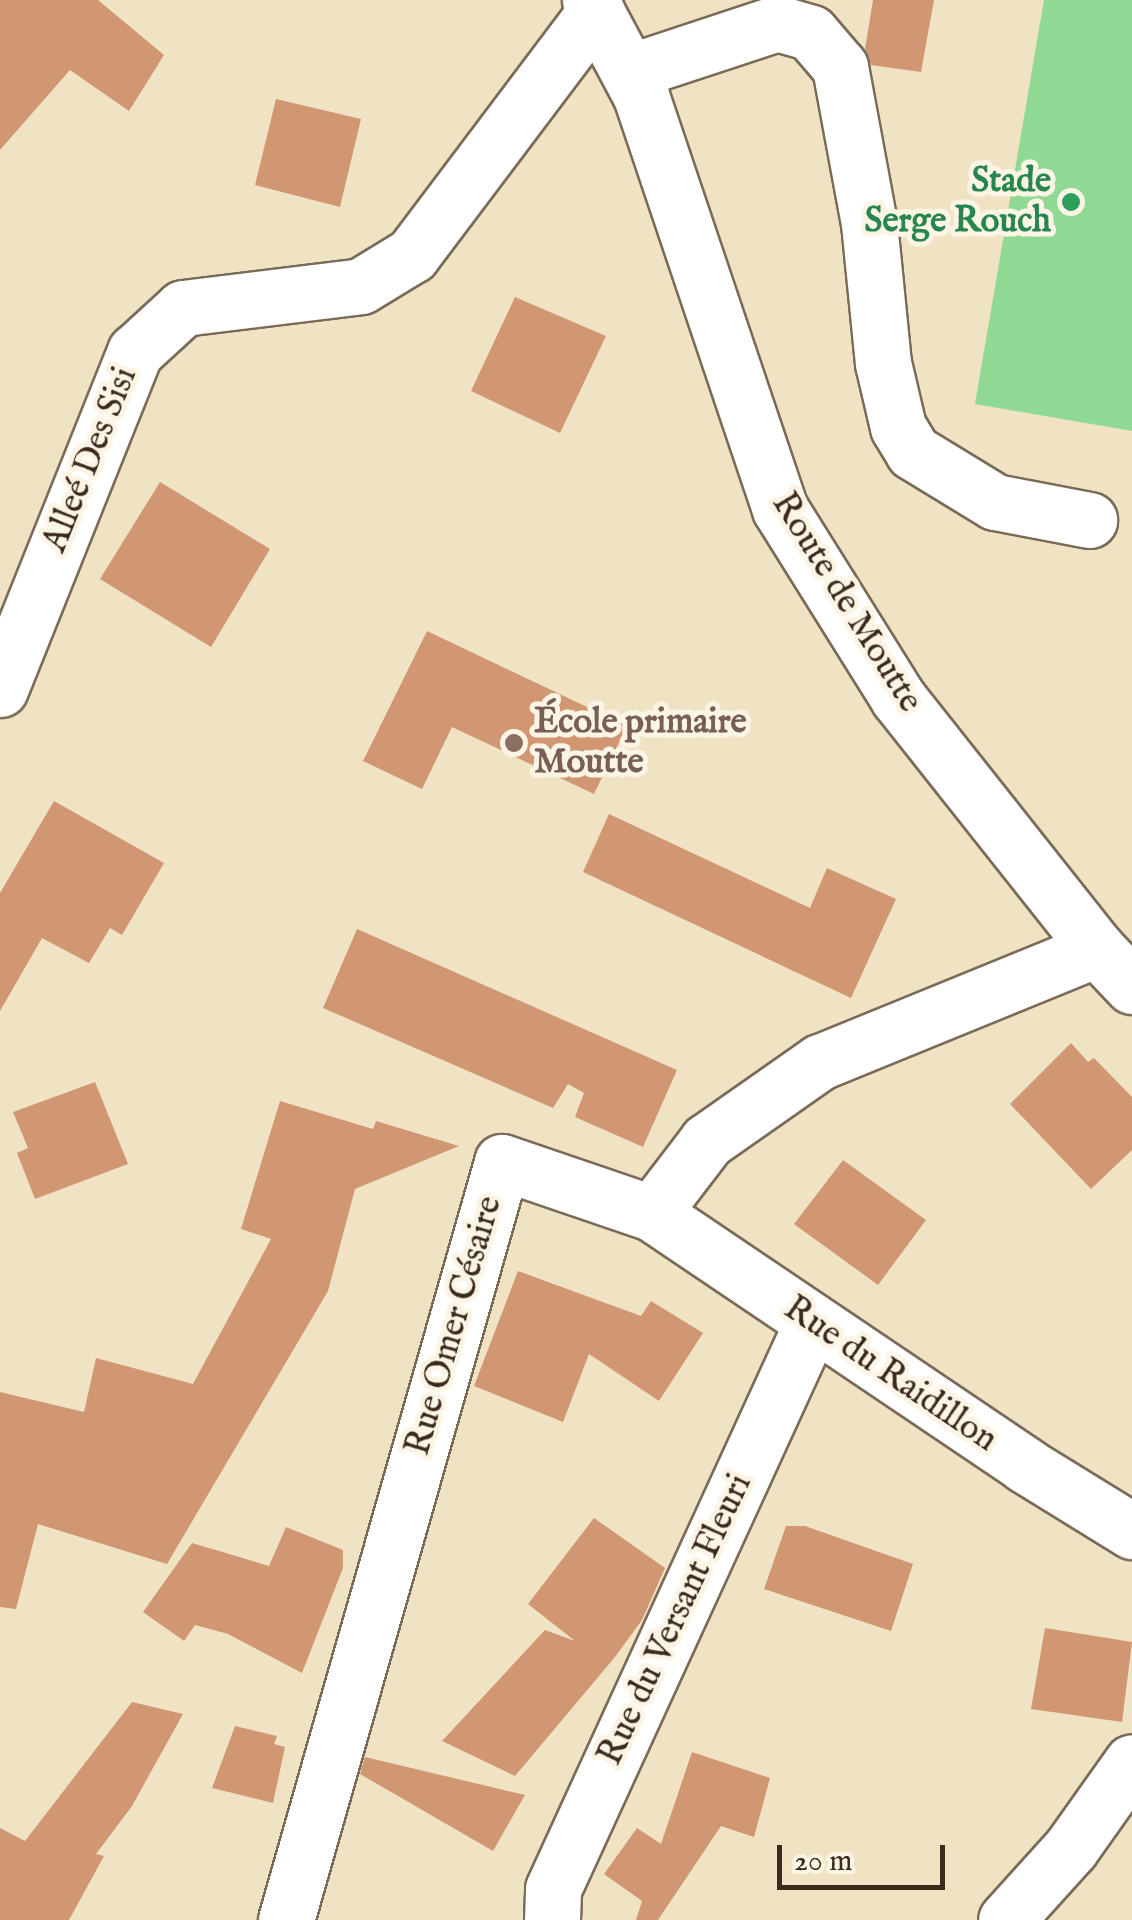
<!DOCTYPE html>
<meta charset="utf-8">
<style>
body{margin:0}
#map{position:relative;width:1132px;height:1920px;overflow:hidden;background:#efe3c4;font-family:"IM FELL English",serif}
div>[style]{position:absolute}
.green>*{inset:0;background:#90d995}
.building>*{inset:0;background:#d19773}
.roads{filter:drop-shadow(2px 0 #7a6b58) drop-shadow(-2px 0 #7a6b58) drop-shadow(0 2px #7a6b58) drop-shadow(0 -2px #7a6b58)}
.minor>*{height:55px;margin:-27.5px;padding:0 27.5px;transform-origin:27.5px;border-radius:27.5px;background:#fff}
.dots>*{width:28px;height:28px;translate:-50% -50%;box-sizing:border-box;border:5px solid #fcf5e5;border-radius:50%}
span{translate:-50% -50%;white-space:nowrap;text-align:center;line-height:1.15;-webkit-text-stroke:10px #fcf5e5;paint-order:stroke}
.leisure-label{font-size:35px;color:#27864d;font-weight:700}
.right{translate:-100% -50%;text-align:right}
.street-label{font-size:35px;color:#3b2a1e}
.education-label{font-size:35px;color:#785e54;font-weight:700}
.left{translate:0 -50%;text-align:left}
.scale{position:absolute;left:777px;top:1845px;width:168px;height:45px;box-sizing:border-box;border:5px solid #3b2a1e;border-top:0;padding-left:12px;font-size:30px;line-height:35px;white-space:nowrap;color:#3b2a1e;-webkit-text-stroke:8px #fcf5e5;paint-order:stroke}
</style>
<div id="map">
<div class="green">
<i style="clip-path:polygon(1044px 0,1132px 0,1132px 431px,975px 404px)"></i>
</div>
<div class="building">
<i style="clip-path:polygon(0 0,98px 0,164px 55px,129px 111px,70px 70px,0 150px)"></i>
<i style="clip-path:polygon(873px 0,934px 0,921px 72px,871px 65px,865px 49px)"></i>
<i style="clip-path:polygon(276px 99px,361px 119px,340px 207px,255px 185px)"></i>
<i style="clip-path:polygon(515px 297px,606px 336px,560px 433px,471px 391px)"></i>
<i style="clip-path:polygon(160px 482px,270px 549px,211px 647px,100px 579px)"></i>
<i style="clip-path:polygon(427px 631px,627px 726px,594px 794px,452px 727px,422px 789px,363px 761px)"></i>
<i style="clip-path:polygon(54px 801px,164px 863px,122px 935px,110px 928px,89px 963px,42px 938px,0 1011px,0 893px)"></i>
<i style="clip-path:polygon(609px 814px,810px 908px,827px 868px,896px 899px,851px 998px,583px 872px)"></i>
<i style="clip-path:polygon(357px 929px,677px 1070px,643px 1147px,575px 1117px,584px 1093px,568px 1084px,553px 1108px,323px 1008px)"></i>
<i style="clip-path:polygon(1071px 1043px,1088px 1062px,1094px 1058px,1132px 1097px,1132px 1150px,1091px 1189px,1010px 1104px)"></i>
<i style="clip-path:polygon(95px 1082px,128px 1164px,35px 1199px,17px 1153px,28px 1148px,13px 1112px)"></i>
<i style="clip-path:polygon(280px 1101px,373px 1129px,376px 1121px,459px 1146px,355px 1189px,328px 1291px,167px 1564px,38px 1524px,16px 1609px,0 1607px,0 1392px,84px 1412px,96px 1358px,193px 1384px,271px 1239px,241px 1229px)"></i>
<i style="clip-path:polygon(843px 1160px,926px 1220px,878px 1285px,794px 1224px)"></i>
<i style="clip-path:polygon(518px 1271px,641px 1316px,651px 1301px,703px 1333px,659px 1401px,589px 1354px,563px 1422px,474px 1386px)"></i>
<i style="clip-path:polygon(594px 1518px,665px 1568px,642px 1620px,615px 1657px,515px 1776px,442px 1741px,545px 1630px,575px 1641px,528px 1604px)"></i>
<i style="clip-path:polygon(786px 1526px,805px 1526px,913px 1564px,891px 1631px,764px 1589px)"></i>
<i style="clip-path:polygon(286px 1527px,343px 1550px,343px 1568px,302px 1673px,228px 1634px,195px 1625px,184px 1641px,143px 1612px,192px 1543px,269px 1566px)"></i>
<i style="clip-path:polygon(1045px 1628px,1132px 1642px,1122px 1722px,1031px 1709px)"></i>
<i style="clip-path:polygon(132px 1702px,183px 1714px,132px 1806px,96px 1854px,104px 1856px,69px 1920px,0 1920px,0 1828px,25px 1841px)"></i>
<i style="clip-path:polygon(235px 1726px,277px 1736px,274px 1744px,285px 1747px,273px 1803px,212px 1788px)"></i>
<i style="clip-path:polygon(692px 1752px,770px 1778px,754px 1837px,721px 1826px,658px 1920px,636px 1920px,642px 1901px,604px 1874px,637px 1828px,661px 1844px)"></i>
<i style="clip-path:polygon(365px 1757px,525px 1795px,493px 1851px,360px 1774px)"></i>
</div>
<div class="roads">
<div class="minor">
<i style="left:590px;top:0;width:109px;rotate:62deg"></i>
<i style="left:641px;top:96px;width:436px;rotate:71.4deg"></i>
<i style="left:780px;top:509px;width:223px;rotate:58deg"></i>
<i style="left:898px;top:698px;width:320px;rotate:51.6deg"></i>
<i style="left:1097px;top:949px;width:51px;rotate:46.6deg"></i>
<i style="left:629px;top:72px;width:156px;rotate:-18.3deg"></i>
<i style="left:777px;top:23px;width:35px;rotate:16deg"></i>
<i style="left:811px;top:33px;width:45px;rotate:49.5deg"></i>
<i style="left:840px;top:67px;width:159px;rotate:79.5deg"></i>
<i style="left:869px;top:223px;width:141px;rotate:84.3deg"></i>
<i style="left:883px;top:363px;width:66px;rotate:76.8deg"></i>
<i style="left:898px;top:427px;width:29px;rotate:59deg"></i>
<i style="left:913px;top:452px;width:96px;rotate:31.4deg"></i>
<i style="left:995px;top:502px;width:96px;rotate:10.8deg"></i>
<i style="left:0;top:689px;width:363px;rotate:-68.2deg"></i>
<i style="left:135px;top:352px;width:65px;rotate:-42.5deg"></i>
<i style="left:183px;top:308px;width:179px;rotate:-7deg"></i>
<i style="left:361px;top:286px;width:60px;rotate:-31.3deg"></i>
<i style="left:412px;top:255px;width:306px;rotate:-53deg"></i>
<i style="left:652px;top:1213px;width:450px;rotate:34deg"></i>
<i style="left:1025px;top:1465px;width:126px;rotate:31.7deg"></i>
<i style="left:286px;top:1920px;width:788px;rotate:-74.09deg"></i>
<i style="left:502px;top:1162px;width:158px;rotate:18.8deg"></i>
<i style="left:652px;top:1213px;width:91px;rotate:-52.6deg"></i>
<i style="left:707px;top:1141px;width:138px;rotate:-35deg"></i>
<i style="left:820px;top:1062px;width:299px;rotate:-22.2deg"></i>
<i style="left:552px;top:1920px;width:31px;rotate:-88deg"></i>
<i style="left:553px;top:1889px;width:622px;rotate:-65.41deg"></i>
<i style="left:1006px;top:1920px;width:97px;rotate:-47.9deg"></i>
<i style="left:1071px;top:1848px;width:105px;rotate:-54.7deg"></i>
</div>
</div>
<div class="dots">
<i style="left:1071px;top:202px;background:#2e9e5b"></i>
<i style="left:514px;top:743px;background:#8d6e63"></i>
</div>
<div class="leisure-label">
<span class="right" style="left:1051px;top:202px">Stade<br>Serge Rouch</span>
</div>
<div class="street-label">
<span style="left:91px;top:460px;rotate:-68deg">Alleé Des Sisi</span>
<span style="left:846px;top:603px;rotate:58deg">Route de Moutte</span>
<span style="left:455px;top:1326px;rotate:-74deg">Rue Omer Césaire</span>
<span style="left:890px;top:1375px;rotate:34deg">Rue du Raidillon</span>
<span style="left:676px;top:1620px;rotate:-65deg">Rue du Versant Fleuri</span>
</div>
<div class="education-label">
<span class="left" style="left:534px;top:743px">École primaire<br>Moutte</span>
</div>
<div class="scale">20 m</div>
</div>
